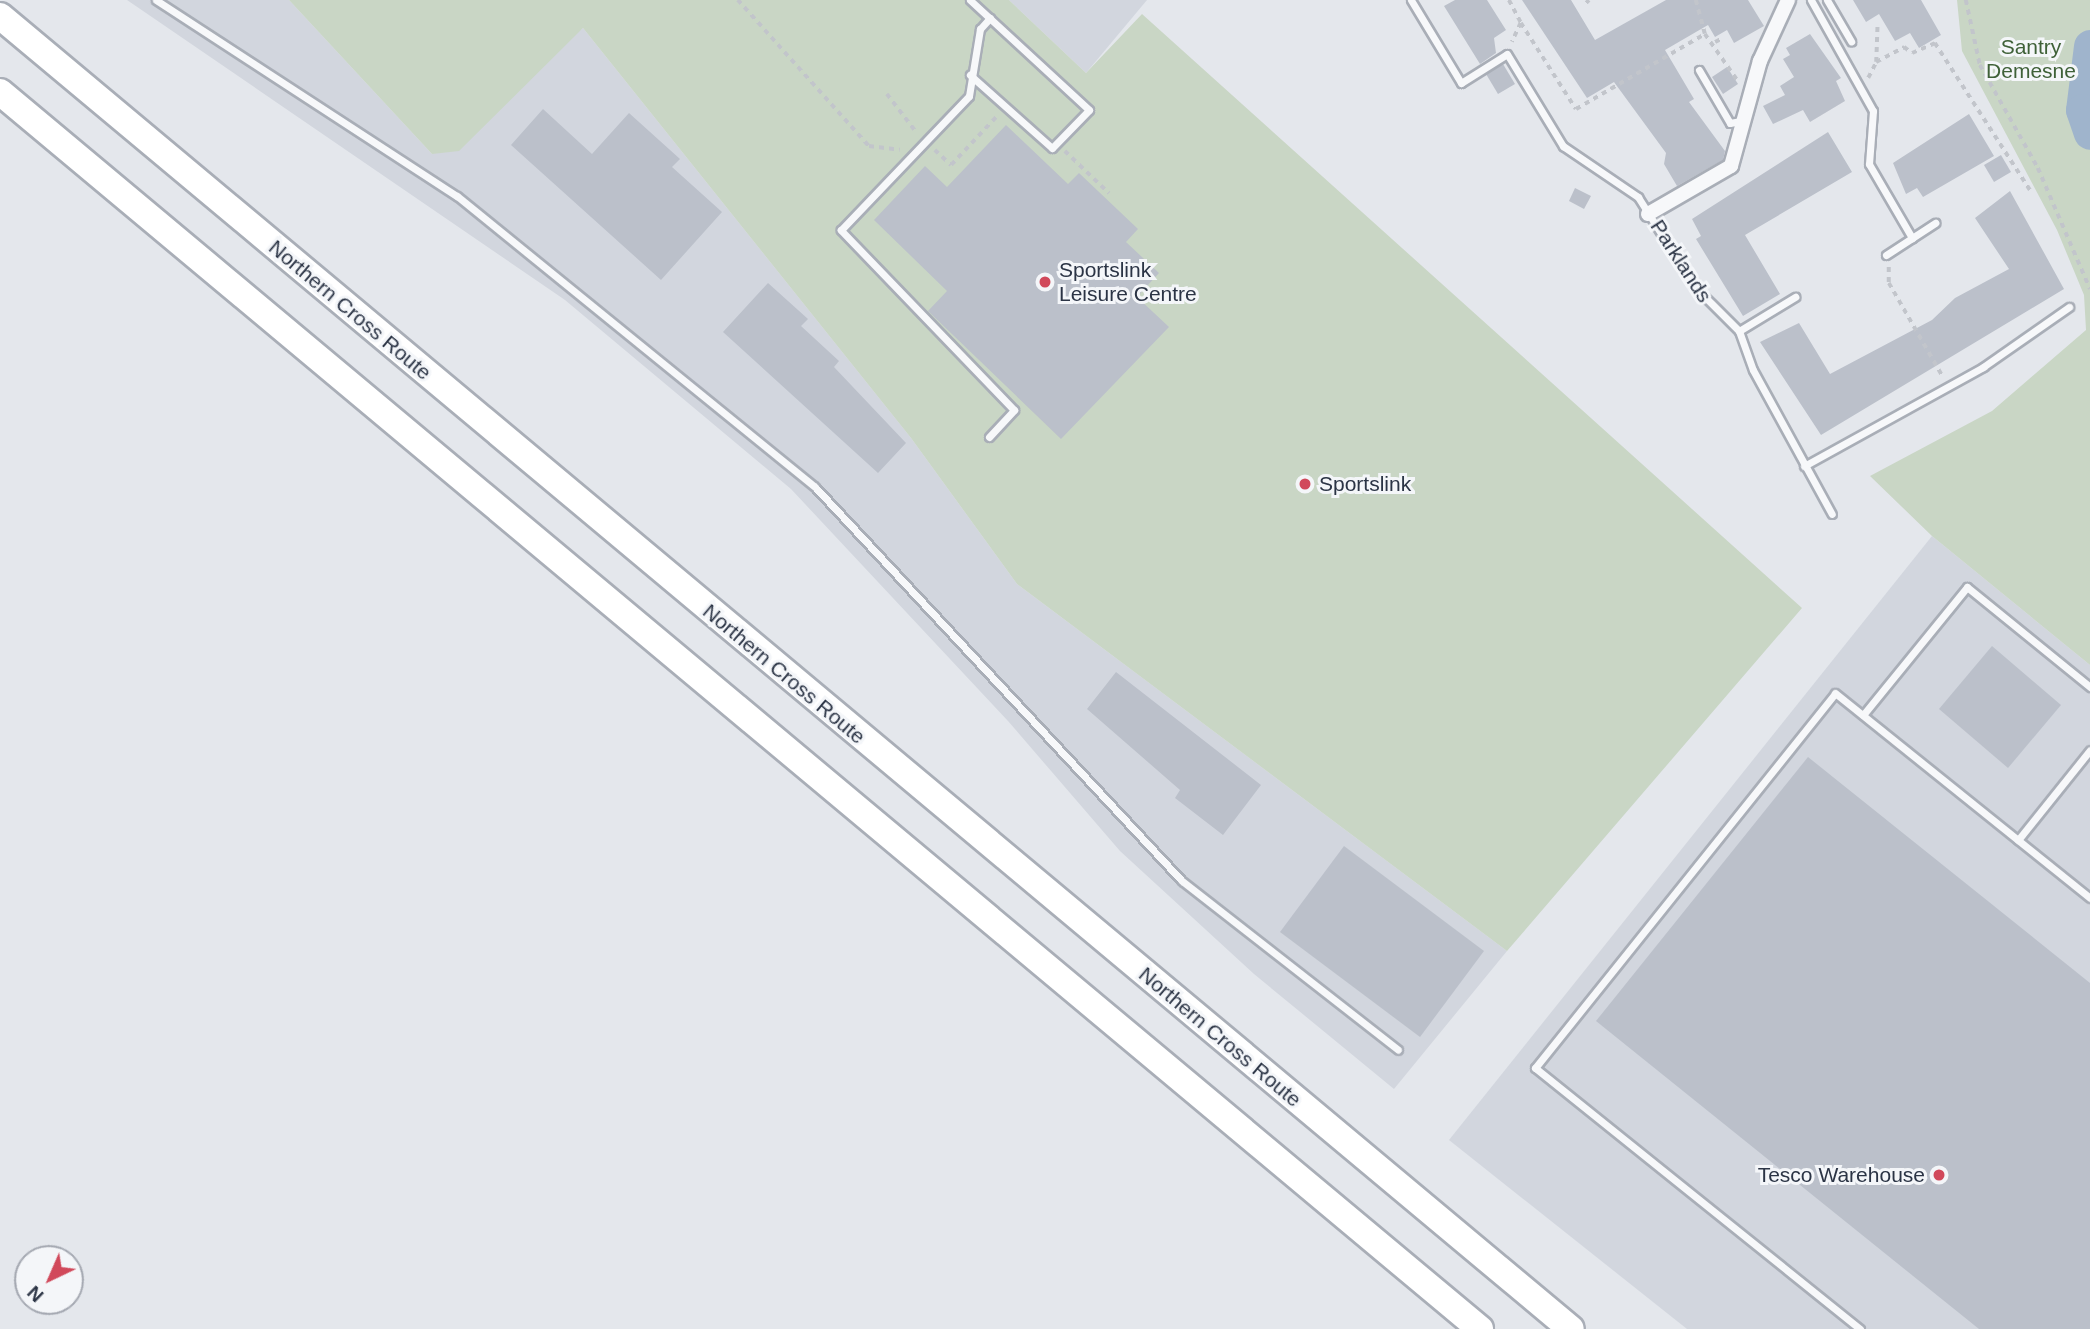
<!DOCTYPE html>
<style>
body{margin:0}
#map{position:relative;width:2090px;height:1329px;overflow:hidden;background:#e4e7ec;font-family:Helvetica,sans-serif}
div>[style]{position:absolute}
.built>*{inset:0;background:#d2d6de}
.green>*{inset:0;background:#c9d6c5}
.river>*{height:33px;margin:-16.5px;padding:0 16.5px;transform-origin:16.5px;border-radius:16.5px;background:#9fb4cc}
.building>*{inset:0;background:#bbc0ca}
.path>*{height:3.5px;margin-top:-1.75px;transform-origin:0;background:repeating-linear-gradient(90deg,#c2c5cb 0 5px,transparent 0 10px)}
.roads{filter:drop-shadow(2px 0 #a9aeb7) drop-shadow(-2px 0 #a9aeb7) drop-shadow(0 2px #a9aeb7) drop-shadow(0 -2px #a9aeb7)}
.lane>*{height:7px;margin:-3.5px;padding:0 3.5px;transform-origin:3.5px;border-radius:3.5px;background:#f7f8fa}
.street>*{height:14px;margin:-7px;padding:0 7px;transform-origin:7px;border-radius:7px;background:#f7f8fa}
.highway>*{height:26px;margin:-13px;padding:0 13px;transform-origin:13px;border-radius:13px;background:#fff}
.dots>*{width:19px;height:19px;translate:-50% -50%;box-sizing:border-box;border:4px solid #f4f6f9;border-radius:50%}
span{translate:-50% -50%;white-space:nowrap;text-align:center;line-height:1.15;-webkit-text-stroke:6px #f4f6f9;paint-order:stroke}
.park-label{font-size:21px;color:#3f6138}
.street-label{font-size:21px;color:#2b3445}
.poi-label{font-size:21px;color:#2b3445}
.left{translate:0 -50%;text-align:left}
.right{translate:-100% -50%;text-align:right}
.north{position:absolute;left:14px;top:1245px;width:70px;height:70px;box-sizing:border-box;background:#f4f6f9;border:2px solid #a4a8b1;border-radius:50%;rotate:224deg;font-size:19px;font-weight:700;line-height:28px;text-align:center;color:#2b3445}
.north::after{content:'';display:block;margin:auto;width:24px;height:32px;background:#d1495b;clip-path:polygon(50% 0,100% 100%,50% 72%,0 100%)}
</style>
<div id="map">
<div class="built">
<i style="clip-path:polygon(127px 0,289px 0,432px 154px,583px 28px,911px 438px,1017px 584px,1507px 951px,1394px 1089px,1254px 974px,1120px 851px,1008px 721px,791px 489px,565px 300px)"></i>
<i style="clip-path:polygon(1009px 0,1147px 0,1086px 73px)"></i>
<i style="clip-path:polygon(1932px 536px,2090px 665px,2090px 1329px,1687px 1329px,1449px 1140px)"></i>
</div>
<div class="green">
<i style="clip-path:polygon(289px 0,1009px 0,1086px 73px,1142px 14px,1802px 608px,1507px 951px,1017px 584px,911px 438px,583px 28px,459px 151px,432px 154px)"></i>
<i style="clip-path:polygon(1957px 0,2090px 0,2090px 665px,1932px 536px,1870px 476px,1992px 411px,2086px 330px,2084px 295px,2057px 230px,1962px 51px)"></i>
</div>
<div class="river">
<i style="left:2090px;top:46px;width:64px;rotate:97.1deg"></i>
<i style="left:2082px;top:110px;width:24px;rotate:71deg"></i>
</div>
<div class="building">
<i style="clip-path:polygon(1455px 0,1487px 0,1506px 30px,1494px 38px,1496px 53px,1480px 64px,1444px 6px)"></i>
<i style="clip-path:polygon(1522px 0,1571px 0,1595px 40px,1666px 0,1748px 0,1764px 26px,1734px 43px,1727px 30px,1715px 37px,1708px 25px,1665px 50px,1694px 99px,1689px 102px,1725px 151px,1723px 160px,1677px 186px,1664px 164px,1666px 153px,1614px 82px,1587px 98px)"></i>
<i style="clip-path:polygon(1853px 0,1921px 0,1941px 35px,1919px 48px,1910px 33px,1895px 41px,1879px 14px,1866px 22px)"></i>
<i style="clip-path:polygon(1810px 34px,1841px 78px,1836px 81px,1845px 101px,1810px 122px,1803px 110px,1773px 124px,1763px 106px,1785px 95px,1780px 86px,1794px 77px,1783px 59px,1790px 55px,1786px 48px)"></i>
<i style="clip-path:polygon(1503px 64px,1515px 84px,1498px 94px,1486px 74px)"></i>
<i style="clip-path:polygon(1727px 67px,1738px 84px,1723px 94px,1712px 77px)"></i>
<i style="clip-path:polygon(543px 109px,592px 154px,629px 113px,680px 159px,672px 167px,722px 212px,661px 280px,511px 145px)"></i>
<i style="clip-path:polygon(1969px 114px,1994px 156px,1923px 197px,1917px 188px,1906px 194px,1893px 163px)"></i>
<i style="clip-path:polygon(1006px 125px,1068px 184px,1079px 173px,1138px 229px,1126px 242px,1159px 273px,1137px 297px,1169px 327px,1061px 439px,928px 311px,947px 291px,874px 220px,925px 166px,947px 187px)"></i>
<i style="clip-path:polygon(1828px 132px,1852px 172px,1745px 235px,1780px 294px,1743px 316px,1696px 239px,1701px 236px,1692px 219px)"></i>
<i style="clip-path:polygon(2001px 155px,2011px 172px,1994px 182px,1984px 165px)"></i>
<i style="clip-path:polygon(1575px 188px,1591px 196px,1584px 209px,1569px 201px)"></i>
<i style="clip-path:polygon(2010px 191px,2064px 289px,1821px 435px,1760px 342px,1799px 323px,1830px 374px,1932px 320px,1955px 298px,2009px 269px,1975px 218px)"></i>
<i style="clip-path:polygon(768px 283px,808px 319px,801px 326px,839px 361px,834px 367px,906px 443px,878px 473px,723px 332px)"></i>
<i style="clip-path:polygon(1992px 646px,2061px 705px,2008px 768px,1939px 709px)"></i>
<i style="clip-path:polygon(1116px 672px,1261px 785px,1223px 835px,1175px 798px,1180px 790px,1087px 709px)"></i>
<i style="clip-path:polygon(1808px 757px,2090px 983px,2090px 1329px,1979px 1329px,1596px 1021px)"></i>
<i style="clip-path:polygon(1344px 846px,1484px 951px,1420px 1037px,1280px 932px)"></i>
</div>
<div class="path">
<i style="left:738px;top:0;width:196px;rotate:48.1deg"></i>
<i style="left:869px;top:146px;width:31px;rotate:7deg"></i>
<i style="left:1509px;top:0;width:26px;rotate:62deg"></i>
<i style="left:1521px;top:23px;width:21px;rotate:115deg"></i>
<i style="left:1696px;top:0;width:35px;rotate:75deg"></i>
<i style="left:1966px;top:0;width:66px;rotate:77.8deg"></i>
<i style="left:1980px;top:65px;width:118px;rotate:60.6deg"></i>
<i style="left:2038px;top:168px;width:132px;rotate:66.7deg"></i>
<i style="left:1586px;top:3px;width:4px;rotate:-45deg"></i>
<i style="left:1521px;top:23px;width:102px;rotate:57.4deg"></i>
<i style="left:1576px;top:109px;width:149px;rotate:-30.2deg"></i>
<i style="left:1705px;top:34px;width:57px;rotate:54.9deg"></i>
<i style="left:1715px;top:42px;width:9px;rotate:-27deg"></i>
<i style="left:1876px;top:62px;width:32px;rotate:-28deg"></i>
<i style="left:1904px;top:47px;width:10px;rotate:37deg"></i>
<i style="left:1912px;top:53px;width:25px;rotate:-23deg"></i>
<i style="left:1935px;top:43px;width:175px;rotate:57.1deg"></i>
<i style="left:1868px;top:78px;width:18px;rotate:-63deg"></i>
<i style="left:1876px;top:62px;width:38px;rotate:-88deg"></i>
<i style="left:887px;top:94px;width:49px;rotate:52.4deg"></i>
<i style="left:935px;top:150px;width:22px;rotate:43deg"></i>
<i style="left:951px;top:165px;width:69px;rotate:-46.8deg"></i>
<i style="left:1065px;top:151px;width:61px;rotate:43.7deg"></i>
<i style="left:1889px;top:267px;width:16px;rotate:90deg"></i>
<i style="left:1889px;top:283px;width:108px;rotate:60.1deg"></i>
</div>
<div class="roads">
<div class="lane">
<i style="left:156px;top:0;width:359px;rotate:33.1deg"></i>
<i style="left:457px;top:196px;width:461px;rotate:39.1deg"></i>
<i style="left:815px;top:487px;width:538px;rotate:47.03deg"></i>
<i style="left:1182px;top:881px;width:274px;rotate:38deg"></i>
<i style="left:970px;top:0;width:162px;rotate:42.7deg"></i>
<i style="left:1089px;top:110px;width:53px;rotate:134.2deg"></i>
<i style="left:1052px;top:148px;width:110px;rotate:-138.3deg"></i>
<i style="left:1411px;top:0;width:97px;rotate:58.9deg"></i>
<i style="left:1461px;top:83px;width:54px;rotate:-32.2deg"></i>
<i style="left:1507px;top:54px;width:108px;rotate:58.7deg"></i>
<i style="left:1563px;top:146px;width:91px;rotate:34.2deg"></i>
<i style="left:1638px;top:197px;width:107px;rotate:57.7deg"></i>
<i style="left:1695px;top:287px;width:62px;rotate:45deg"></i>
<i style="left:1739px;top:331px;width:41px;rotate:70.3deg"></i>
<i style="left:1753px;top:370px;width:164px;rotate:61.3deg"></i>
<i style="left:1811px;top:0;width:127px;rotate:60.8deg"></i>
<i style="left:1873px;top:111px;width:53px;rotate:94.3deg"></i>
<i style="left:1869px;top:164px;width:86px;rotate:59.8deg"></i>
<i style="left:1827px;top:0;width:48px;rotate:59.7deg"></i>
<i style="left:1699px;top:70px;width:61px;rotate:59.7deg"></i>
<i style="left:1730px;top:123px;width:15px;rotate:-11deg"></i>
<i style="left:1886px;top:255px;width:59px;rotate:-33.1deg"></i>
<i style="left:1739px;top:331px;width:66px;rotate:-31.3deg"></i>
<i style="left:989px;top:437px;width:37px;rotate:-47deg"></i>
<i style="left:1014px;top:410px;width:250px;rotate:-133.9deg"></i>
<i style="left:841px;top:230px;width:185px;rotate:-46.3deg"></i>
<i style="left:969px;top:96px;width:68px;rotate:-80.7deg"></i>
<i style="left:980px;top:29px;width:15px;rotate:-48deg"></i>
<i style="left:1804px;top:466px;width:205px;rotate:-28.9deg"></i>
<i style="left:1983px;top:367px;width:105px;rotate:-34.9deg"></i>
<i style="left:1863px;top:715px;width:165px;rotate:-50.9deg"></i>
<i style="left:1967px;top:587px;width:159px;rotate:39.1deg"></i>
<i style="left:2018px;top:840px;width:115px;rotate:-51.3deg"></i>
<i style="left:1860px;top:1329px;width:417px;rotate:-141.2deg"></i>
<i style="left:1535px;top:1068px;width:480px;rotate:-51.3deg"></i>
<i style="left:1835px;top:693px;width:327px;rotate:38.8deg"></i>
</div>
<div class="street">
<i style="left:1648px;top:214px;width:96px;rotate:-30deg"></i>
<i style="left:1731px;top:166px;width:109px;rotate:-74.6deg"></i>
<i style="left:1760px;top:61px;width:67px;rotate:-65.3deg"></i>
</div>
<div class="highway">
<i style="left:0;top:16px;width:2047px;rotate:39.89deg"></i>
<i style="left:0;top:92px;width:1929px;rotate:39.89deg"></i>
</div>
</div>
<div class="dots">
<i style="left:1045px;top:282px;background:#d1495b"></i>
<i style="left:1305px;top:484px;background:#d1495b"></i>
<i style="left:1939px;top:1175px;background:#d1495b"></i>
</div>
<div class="park-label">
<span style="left:2031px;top:59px">Santry<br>Demesne</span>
</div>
<div class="street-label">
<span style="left:1681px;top:261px;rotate:57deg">Parklands</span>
<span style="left:350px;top:310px;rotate:40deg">Northern Cross Route</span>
<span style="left:784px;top:674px;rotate:40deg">Northern Cross Route</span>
<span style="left:1220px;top:1037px;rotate:40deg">Northern Cross Route</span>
</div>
<div class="poi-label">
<span class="left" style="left:1059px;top:282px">Sportslink<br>Leisure Centre</span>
<span class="left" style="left:1319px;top:484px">Sportslink</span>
<span class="right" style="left:1925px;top:1175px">Tesco Warehouse</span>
</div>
<div class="north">N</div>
</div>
